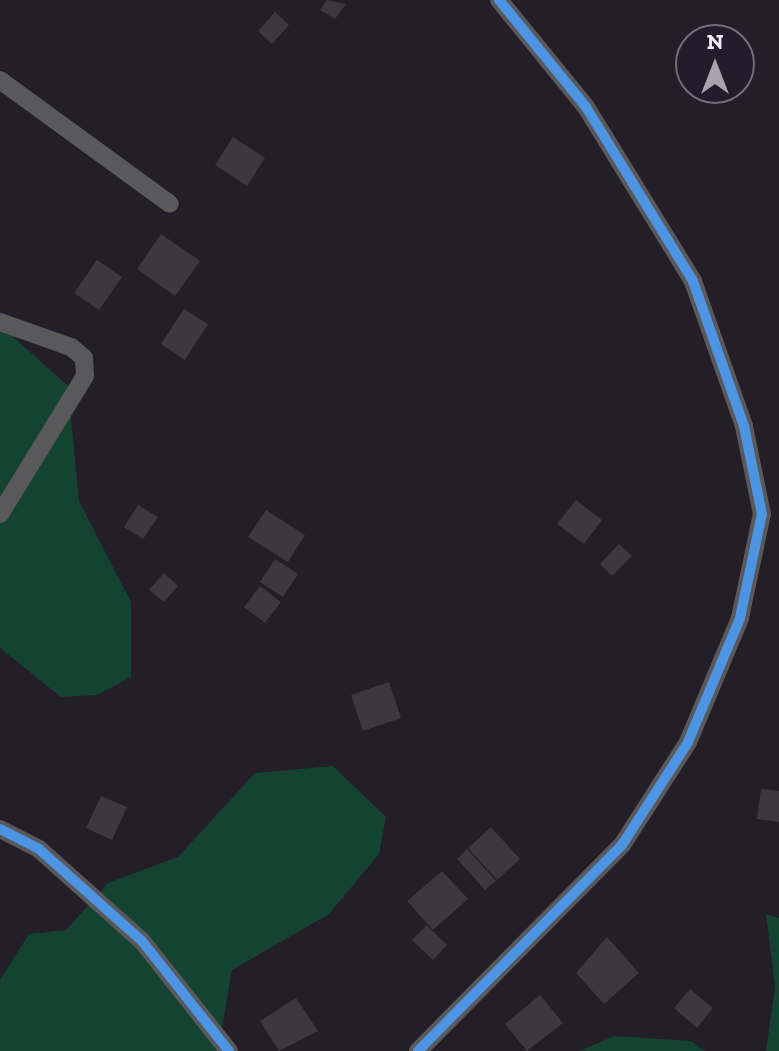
<!DOCTYPE html>
<style>
body{margin:0}
#map{position:relative;width:779px;height:1051px;overflow:hidden;background:#231e28;font-family:"Zilla Slab",serif}
div>[style]{position:absolute}
.green>*{inset:0;background:#154332}
.building>*{inset:0;background:#3c3740}
.minor>*{height:18px;margin:-9px;padding:0 9px;transform-origin:9px;border-radius:9px;background:#59585b}
.cycleway>*{height:10px;margin:-5px;padding:0 5px;transform-origin:5px;border-radius:5px;background:#4d94e3}
span{translate:-50% -50%;white-space:nowrap;text-align:center;line-height:1.15;-webkit-text-stroke:7px #241b2b;paint-order:stroke}
.north{position:absolute;left:675px;top:24px;width:80px;height:80px;box-sizing:border-box;background:#241b2b;border:2px solid #766e7c;border-radius:50%;rotate:0deg;font-size:22px;font-weight:700;line-height:32px;text-align:center;color:#f0eaf5}
.north::after{content:'';display:block;margin:auto;width:28px;height:36px;background:#a8a3ad;clip-path:polygon(50% 0,100% 100%,50% 72%,0 100%)}
</style>
<div id="map">
<div class="green">
<i style="clip-path:polygon(0 325px,68px 386px,79px 501px,131px 602px,131px 677px,97px 695px,61px 697px,0 648px)"></i>
<i style="clip-path:polygon(333px 766px,386px 817px,379px 854px,329px 914px,232px 970px,218px 1051px,0 1051px,0 980px,29px 934px,66px 930px,108px 883px,178px 857px,255px 773px)"></i>
<i style="clip-path:polygon(766px 914px,779px 918px,779px 1051px,766px 1051px,775px 987px)"></i>
<i style="clip-path:polygon(614px 1036px,691px 1041px,705px 1051px,580px 1051px)"></i>
</div>
<div class="building">
<i style="clip-path:polygon(327px 0,346px 4px,335px 19px,320px 10px)"></i>
<i style="clip-path:polygon(275px 12px,289px 25px,272px 44px,258px 31px)"></i>
<i style="clip-path:polygon(233px 137px,265px 158px,247px 186px,215px 165px)"></i>
<i style="clip-path:polygon(161px 234px,200px 261px,175px 296px,137px 269px)"></i>
<i style="clip-path:polygon(97px 260px,122px 277px,99px 310px,74px 293px)"></i>
<i style="clip-path:polygon(184px 309px,208px 324px,185px 360px,161px 344px)"></i>
<i style="clip-path:polygon(576px 500px,602px 520px,584px 544px,557px 524px)"></i>
<i style="clip-path:polygon(138px 505px,158px 517px,143px 539px,124px 527px)"></i>
<i style="clip-path:polygon(266px 510px,305px 535px,288px 562px,248px 537px)"></i>
<i style="clip-path:polygon(619px 544px,632px 556px,612px 576px,600px 564px)"></i>
<i style="clip-path:polygon(275px 559px,298px 574px,283px 597px,260px 582px)"></i>
<i style="clip-path:polygon(164px 573px,178px 586px,164px 602px,149px 590px)"></i>
<i style="clip-path:polygon(260px 586px,281px 602px,265px 623px,244px 607px)"></i>
<i style="clip-path:polygon(389px 682px,401px 718px,363px 731px,351px 695px)"></i>
<i style="clip-path:polygon(761px 789px,779px 791px,779px 822px,757px 819px)"></i>
<i style="clip-path:polygon(101px 796px,127px 807px,112px 840px,86px 828px)"></i>
<i style="clip-path:polygon(491px 827px,520px 859px,497px 880px,468px 848px)"></i>
<i style="clip-path:polygon(467px 849px,496px 881px,485px 890px,457px 859px)"></i>
<i style="clip-path:polygon(442px 871px,468px 899px,433px 930px,407px 901px)"></i>
<i style="clip-path:polygon(427px 925px,447px 945px,433px 960px,412px 940px)"></i>
<i style="clip-path:polygon(607px 937px,639px 973px,604px 1004px,576px 973px)"></i>
<i style="clip-path:polygon(690px 989px,713px 1008px,697px 1028px,674px 1008px)"></i>
<i style="clip-path:polygon(540px 995px,563px 1023px,527px 1051px,505px 1024px)"></i>
<i style="clip-path:polygon(296px 998px,318px 1031px,279px 1051px,260px 1021px)"></i>
</div>
<div class="minor">
<i style="left:0;top:80px;width:210px;rotate:36.1deg"></i>
<i style="left:0;top:322px;width:75px;rotate:19.4deg"></i>
<i style="left:71px;top:347px;width:17px;rotate:40deg"></i>
<i style="left:84px;top:358px;width:18px;rotate:87deg"></i>
<i style="left:85px;top:376px;width:162px;rotate:121.6deg"></i>
<i style="left:0;top:829px;width:44px;rotate:27.1deg"></i>
<i style="left:39px;top:849px;width:138px;rotate:41.8deg"></i>
<i style="left:142px;top:941px;width:140px;rotate:51.7deg"></i>
<i style="left:418px;top:1051px;width:290px;rotate:-45.3deg"></i>
<i style="left:622px;top:845px;width:122px;rotate:-57.3deg"></i>
<i style="left:688px;top:742px;width:134px;rotate:-67.2deg"></i>
<i style="left:740px;top:618px;width:106px;rotate:-78.1deg"></i>
<i style="left:762px;top:514px;width:90px;rotate:-101.6deg"></i>
<i style="left:744px;top:426px;width:154px;rotate:-109.4deg"></i>
<i style="left:693px;top:281px;width:204px;rotate:-121.6deg"></i>
<i style="left:586px;top:107px;width:138px;rotate:-129.1deg"></i>
</div>
<div class="cycleway">
<i style="left:0;top:829px;width:44px;rotate:27.1deg"></i>
<i style="left:39px;top:849px;width:138px;rotate:41.8deg"></i>
<i style="left:142px;top:941px;width:140px;rotate:51.7deg"></i>
<i style="left:418px;top:1051px;width:290px;rotate:-45.3deg"></i>
<i style="left:622px;top:845px;width:122px;rotate:-57.3deg"></i>
<i style="left:688px;top:742px;width:134px;rotate:-67.2deg"></i>
<i style="left:740px;top:618px;width:106px;rotate:-78.1deg"></i>
<i style="left:762px;top:514px;width:90px;rotate:-101.6deg"></i>
<i style="left:744px;top:426px;width:154px;rotate:-109.4deg"></i>
<i style="left:693px;top:281px;width:204px;rotate:-121.6deg"></i>
<i style="left:586px;top:107px;width:138px;rotate:-129.1deg"></i>
</div>
<div class="north">N</div>
</div>
